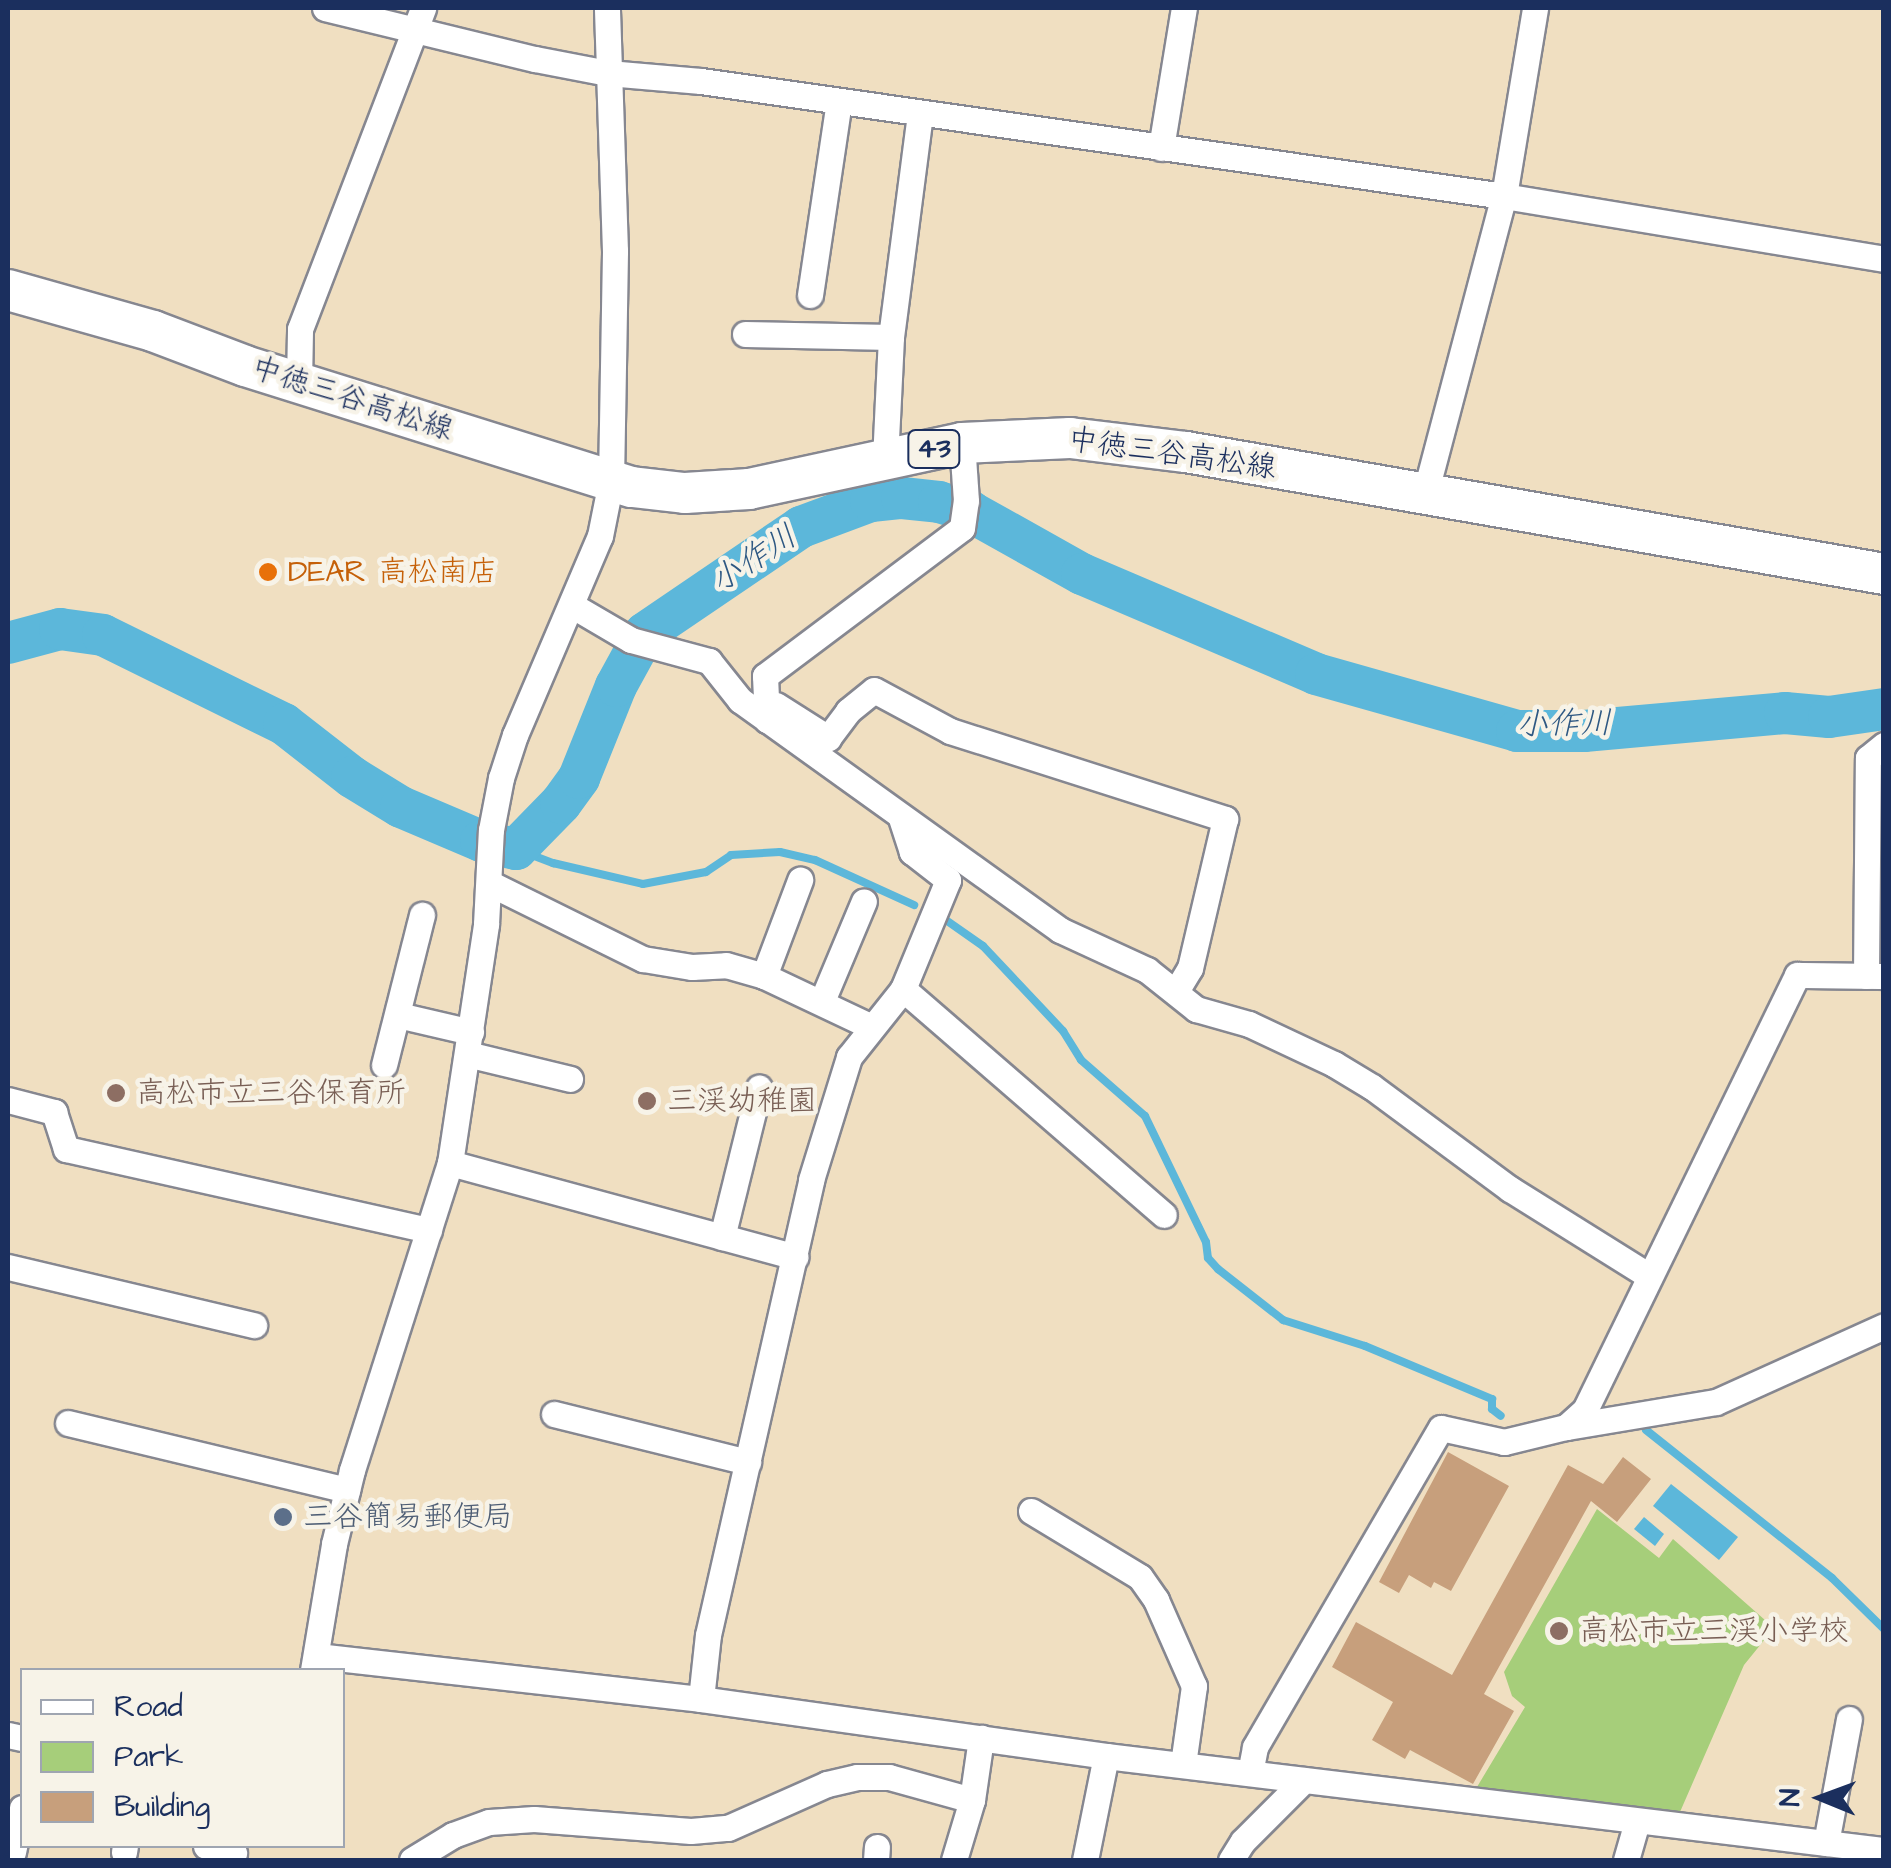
<!DOCTYPE html>
<meta charset="utf-8">
<style>
body{margin:0}
#map{position:relative;width:1891px;height:1868px;overflow:hidden;background:#f0dfc1;font-family:"Architects Daughter","Klee One",sans-serif}
div>[style]{position:absolute}
.green>*{inset:0;background:#a6ce7a}
.water>*{inset:0;background:#5cb7da}
.stream>*{height:8px;margin:-4px;padding:0 4px;transform-origin:4px;border-radius:4px;background:#5cb7da}
.river>*{height:42px;margin:-21px;padding:0 21px;transform-origin:21px;border-radius:21px;background:#5cb7da}
.building>*{inset:0;background:#c79f7c}
.roads{filter:drop-shadow(2px 0 #868790) drop-shadow(-2px 0 #868790) drop-shadow(0 2px #868790) drop-shadow(0 -2px #868790)}
.minor>*{height:25px;margin:-12.5px;padding:0 12.5px;transform-origin:12.5px;border-radius:12.5px;background:#fff}
.primary>*{height:40px;margin:-20px;padding:0 20px;transform-origin:20px;border-radius:20px;background:#fff}
.dots>*{width:28px;height:28px;translate:-50% -50%;box-sizing:border-box;border:5px solid #f7f3e8;border-radius:50%}
span{translate:-50% -50%;white-space:nowrap;text-align:center;line-height:1.15;-webkit-text-stroke:9px #f7f3e8;paint-order:stroke}
.shield-label span{padding:2px 8px;background:#f7f3e8;border:2px solid;border-radius:8px;-webkit-text-stroke-width:0}
.shield-label{font-size:28px;color:#1b2f5e;font-weight:700}
.street-label{font-size:30px;color:#1b2f5e}
.food-label{font-size:30px;color:#c56008}
.left{translate:0 -50%;text-align:left}
.education-label{font-size:30px;color:#785e54}
.service-label{font-size:30px;color:#4e5e75}
.water-label{font-size:32px;color:#2e5883;font-style:italic}
.frame{position:absolute;inset:0;border:10px solid #1b2f5e;pointer-events:none}
.legend{position:absolute;left:20px;top:1668px;width:325px;height:180px;box-sizing:border-box;background:#f7f3e8;border:2px solid #9fa5b1;margin:0;padding:12px 18px;list-style:none;font-size:30px;color:#1b2f5e}
.legend li{display:flex;align-items:center;gap:20px;height:50px}
.legend b{width:50px;border:2px solid #9fa5b1}
.north{position:absolute;left:1771px;top:1748px;width:100px;height:100px;-webkit-text-stroke:8px #f7f3e8;paint-order:stroke;rotate:271deg;font-size:28px;font-weight:700;line-height:40px;text-align:center;color:#1b2f5e}
.north::after{content:'';display:block;margin:auto;width:35px;height:45px;background:#1b2f5e;clip-path:polygon(50% 0,100% 100%,50% 72%,0 100%)}
</style>
<div id="map">
<div class="green">
<i style="clip-path:polygon(1597px 1509px,1659px 1558px,1673px 1539px,1774px 1628px,1744px 1665px,1680px 1812px,1477px 1787px,1525px 1707px,1512px 1696px,1504px 1672px)"></i>
</div>
<div class="water">
<i style="clip-path:polygon(1671px 1484px,1738px 1537px,1719px 1560px,1653px 1506px)"></i>
<i style="clip-path:polygon(1644px 1517px,1664px 1534px,1655px 1546px,1634px 1529px)"></i>
</div>
<div class="stream">
<i style="left:516px;top:849px;width:40px;rotate:21deg"></i>
<i style="left:553px;top:863px;width:92px;rotate:13.1deg"></i>
<i style="left:643px;top:884px;width:64px;rotate:-10.8deg"></i>
<i style="left:706px;top:872px;width:30px;rotate:-34deg"></i>
<i style="left:731px;top:855px;width:49px;rotate:-3.5deg"></i>
<i style="left:780px;top:852px;width:36px;rotate:13deg"></i>
<i style="left:815px;top:860px;width:109px;rotate:24.4deg"></i>
<i style="left:943px;top:918px;width:49px;rotate:35deg"></i>
<i style="left:983px;top:946px;width:117px;rotate:46.7deg"></i>
<i style="left:1063px;top:1031px;width:34px;rotate:58deg"></i>
<i style="left:1081px;top:1060px;width:85px;rotate:41.2deg"></i>
<i style="left:1145px;top:1116px;width:140px;rotate:64.2deg"></i>
<i style="left:1206px;top:1242px;width:16px;rotate:83deg"></i>
<i style="left:1208px;top:1258px;width:15px;rotate:48deg"></i>
<i style="left:1218px;top:1269px;width:83px;rotate:38.1deg"></i>
<i style="left:1283px;top:1320px;width:86px;rotate:17.6deg"></i>
<i style="left:1365px;top:1346px;width:138px;rotate:22.7deg"></i>
<i style="left:1492px;top:1399px;width:10px;rotate:90deg"></i>
<i style="left:1492px;top:1409px;width:11px;rotate:38deg"></i>
<i style="left:1646px;top:1430px;width:238px;rotate:38.5deg"></i>
<i style="left:1832px;top:1578px;width:73px;rotate:44.4deg"></i>
</div>
<div class="river">
<i style="left:8px;top:643px;width:54px;rotate:-15.1deg"></i>
<i style="left:60px;top:629px;width:43px;rotate:7.9deg"></i>
<i style="left:103px;top:635px;width:202px;rotate:26.2deg"></i>
<i style="left:284px;top:724px;width:86px;rotate:37.9deg"></i>
<i style="left:352px;top:777px;width:57px;rotate:31.5deg"></i>
<i style="left:401px;top:807px;width:87px;rotate:23deg"></i>
<i style="left:481px;top:841px;width:36px;rotate:13deg"></i>
<i style="left:516px;top:849px;width:64px;rotate:-45.6deg"></i>
<i style="left:561px;top:803px;width:31px;rotate:-54deg"></i>
<i style="left:579px;top:778px;width:99px;rotate:-68.1deg"></i>
<i style="left:616px;top:686px;width:60px;rotate:-61.3deg"></i>
<i style="left:645px;top:633px;width:189px;rotate:-34.2deg"></i>
<i style="left:801px;top:527px;width:75px;rotate:-20.4deg"></i>
<i style="left:871px;top:501px;width:31px;rotate:-6deg"></i>
<i style="left:902px;top:498px;width:37px;rotate:6deg"></i>
<i style="left:939px;top:502px;width:34px;rotate:17deg"></i>
<i style="left:971px;top:512px;width:127px;rotate:29.2deg"></i>
<i style="left:1082px;top:574px;width:254px;rotate:23.1deg"></i>
<i style="left:1316px;top:674px;width:209px;rotate:15.8deg"></i>
<i style="left:1517px;top:731px;width:67px"></i>
<i style="left:1584px;top:731px;width:202px;rotate:-5.1deg"></i>
<i style="left:1785px;top:713px;width:44px;rotate:5.2deg"></i>
<i style="left:1829px;top:717px;width:56px;rotate:-8.3deg"></i>
</div>
<div class="building">
<i style="clip-path:polygon(1448px 1452px,1509px 1486px,1451px 1591px,1434px 1582px,1431px 1588px,1409px 1575px,1399px 1593px,1379px 1582px)"></i>
<i style="clip-path:polygon(1623px 1457px,1651px 1479px,1617px 1522px,1591px 1501px,1484px 1694px,1514px 1711px,1473px 1784px,1410px 1750px,1405px 1759px,1372px 1740px,1393px 1702px,1332px 1667px,1356px 1622px,1452px 1675px,1568px 1465px,1603px 1484px)"></i>
</div>
<div class="roads">
<div class="minor">
<i style="left:325px;top:8px;width:216px;rotate:13.7deg"></i>
<i style="left:535px;top:59px;width:74px;rotate:10.9deg"></i>
<i style="left:608px;top:73px;width:93px;rotate:4.9deg"></i>
<i style="left:701px;top:81px;width:811px;rotate:8.15deg"></i>
<i style="left:1504px;top:196px;width:385px;rotate:9.4deg"></i>
<i style="left:1161px;top:148px;width:142px;rotate:-80.7deg"></i>
<i style="left:810px;top:295px;width:196px;rotate:-81.5deg"></i>
<i style="left:745px;top:334px;width:146px;rotate:1.2deg"></i>
<i style="left:299px;top:383px;width:54px;rotate:-88.9deg"></i>
<i style="left:300px;top:329px;width:344px;rotate:-69deg"></i>
<i style="left:885px;top:460px;width:123px;rotate:-87.2deg"></i>
<i style="left:891px;top:337px;width:226px;rotate:-82.6deg"></i>
<i style="left:1425px;top:494px;width:308px;rotate:-75.2deg"></i>
<i style="left:1504px;top:196px;width:191px;rotate:-80.6deg"></i>
<i style="left:573px;top:606px;width:67px;rotate:30.4deg"></i>
<i style="left:631px;top:640px;width:81px;rotate:15.1deg"></i>
<i style="left:709px;top:661px;width:50px;rotate:51.5deg"></i>
<i style="left:740px;top:700px;width:394px;rotate:35.7deg"></i>
<i style="left:1060px;top:930px;width:96px;rotate:24.7deg"></i>
<i style="left:1147px;top:970px;width:63px;rotate:38.5deg"></i>
<i style="left:1196px;top:1009px;width:55px;rotate:15.8deg"></i>
<i style="left:1249px;top:1024px;width:94px;rotate:25.2deg"></i>
<i style="left:1334px;top:1064px;width:44px;rotate:31.2deg"></i>
<i style="left:1372px;top:1087px;width:172px;rotate:36.5deg"></i>
<i style="left:1510px;top:1189px;width:164px;rotate:32deg"></i>
<i style="left:767px;top:720px;width:17px;rotate:-59deg"></i>
<i style="left:776px;top:705px;width:62px;rotate:32.4deg"></i>
<i style="left:828px;top:738px;width:34px;rotate:-53deg"></i>
<i style="left:848px;top:711px;width:33px;rotate:-39deg"></i>
<i style="left:874px;top:690px;width:86px;rotate:28.3deg"></i>
<i style="left:950px;top:731px;width:289px;rotate:17.7deg"></i>
<i style="left:1225px;top:819px;width:153px;rotate:103.2deg"></i>
<i style="left:1190px;top:968px;width:27px;rotate:121deg"></i>
<i style="left:767px;top:720px;width:44px;rotate:-92.6deg"></i>
<i style="left:765px;top:676px;width:246px;rotate:-36.9deg"></i>
<i style="left:962px;top:528px;width:27px;rotate:-82deg"></i>
<i style="left:966px;top:501px;width:58px;rotate:-93.9deg"></i>
<i style="left:489px;top:883px;width:172px;rotate:26.3deg"></i>
<i style="left:643px;top:959px;width:50px;rotate:9.3deg"></i>
<i style="left:692px;top:967px;width:34px;rotate:-3deg"></i>
<i style="left:726px;top:965px;width:40px;rotate:16deg"></i>
<i style="left:764px;top:976px;width:117px;rotate:25.3deg"></i>
<i style="left:764px;top:976px;width:103px;rotate:-69.4deg"></i>
<i style="left:1866px;top:976px;width:218px;rotate:-89.5deg"></i>
<i style="left:1868px;top:758px;width:21px;rotate:-39deg"></i>
<i style="left:903px;top:989px;width:345px;rotate:40.9deg"></i>
<i style="left:822px;top:1001px;width:108px;rotate:-67.2deg"></i>
<i style="left:398px;top:1015px;width:75px;rotate:13.1deg"></i>
<i style="left:467px;top:1054px;width:106px;rotate:13.6deg"></i>
<i style="left:384px;top:1065px;width:155px;rotate:-75.8deg"></i>
<i style="left:8px;top:1100px;width:48px;rotate:14.6deg"></i>
<i style="left:54px;top:1112px;width:39px;rotate:72deg"></i>
<i style="left:66px;top:1149px;width:372px;rotate:12.6deg"></i>
<i style="left:450px;top:1163px;width:358px;rotate:15.2deg"></i>
<i style="left:722px;top:1237px;width:154px;rotate:-76.1deg"></i>
<i style="left:8px;top:1267px;width:253px;rotate:13.3deg"></i>
<i style="left:554px;top:1414px;width:200px;rotate:13.9deg"></i>
<i style="left:68px;top:1423px;width:287px;rotate:13.5deg"></i>
<i style="left:1566px;top:1427px;width:152px;rotate:-9.5deg"></i>
<i style="left:1716px;top:1402px;width:184px;rotate:-24.3deg"></i>
<i style="left:1031px;top:1511px;width:127px;rotate:31.2deg"></i>
<i style="left:1140px;top:1577px;width:28px;rotate:55deg"></i>
<i style="left:1156px;top:1600px;width:94px;rotate:66.2deg"></i>
<i style="left:1194px;top:1686px;width:79px;rotate:98deg"></i>
<i style="left:318px;top:1656px;width:385px;rotate:6.4deg"></i>
<i style="left:701px;top:1699px;width:409px;rotate:8deg"></i>
<i style="left:1106px;top:1756px;width:784px;rotate:6.89deg"></i>
<i style="left:313px;top:1670px;width:128px;rotate:-80.5deg"></i>
<i style="left:334px;top:1544px;width:76px;rotate:-76.3deg"></i>
<i style="left:352px;top:1470px;width:322px;rotate:-72.3deg"></i>
<i style="left:450px;top:1163px;width:242px;rotate:-81.4deg"></i>
<i style="left:486px;top:924px;width:94px;rotate:-87deg"></i>
<i style="left:491px;top:830px;width:53px;rotate:-79.1deg"></i>
<i style="left:501px;top:778px;width:45px;rotate:-72deg"></i>
<i style="left:515px;top:735px;width:216px;rotate:-66.9deg"></i>
<i style="left:600px;top:536px;width:56px;rotate:-78.7deg"></i>
<i style="left:611px;top:481px;width:230px;rotate:-89deg"></i>
<i style="left:615px;top:251px;width:243px;rotate:-91.9deg"></i>
<i style="left:701px;top:1699px;width:64px;rotate:-83.8deg"></i>
<i style="left:708px;top:1635px;width:467px;rotate:-77.2deg"></i>
<i style="left:811px;top:1180px;width:129px;rotate:-72.8deg"></i>
<i style="left:849px;top:1057px;width:87px;rotate:-51.5deg"></i>
<i style="left:903px;top:989px;width:118px;rotate:-67.6deg"></i>
<i style="left:948px;top:880px;width:46px;rotate:-142.1deg"></i>
<i style="left:912px;top:852px;width:38px;rotate:-108deg"></i>
<i style="left:8px;top:1735px;width:14px;rotate:12deg"></i>
<i style="left:1250px;top:1773px;width:26px;rotate:-79deg"></i>
<i style="left:1255px;top:1747px;width:369px;rotate:-59.8deg"></i>
<i style="left:1441px;top:1428px;width:65px;rotate:12.5deg"></i>
<i style="left:1504px;top:1442px;width:64px;rotate:-13.6deg"></i>
<i style="left:1566px;top:1427px;width:25px;rotate:-42deg"></i>
<i style="left:1585px;top:1410px;width:484px;rotate:-64deg"></i>
<i style="left:1797px;top:975px;width:87px;rotate:0.7deg"></i>
<i style="left:1826px;top:1843px;width:126px;rotate:-79.5deg"></i>
<i style="left:206px;top:1846px;width:29px;rotate:14deg"></i>
<i style="left:13px;top:1852px;width:45px;rotate:-78.4deg"></i>
<i style="left:124px;top:1852px;width:6px;rotate:-81deg"></i>
<i style="left:412px;top:1860px;width:48px;rotate:-31.4deg"></i>
<i style="left:453px;top:1835px;width:38px;rotate:-20deg"></i>
<i style="left:489px;top:1822px;width:45px;rotate:-3.8deg"></i>
<i style="left:534px;top:1819px;width:157px;rotate:4.4deg"></i>
<i style="left:691px;top:1831px;width:37px;rotate:-5deg"></i>
<i style="left:728px;top:1828px;width:108px;rotate:-24deg"></i>
<i style="left:827px;top:1784px;width:31px;rotate:-13deg"></i>
<i style="left:857px;top:1777px;width:32px"></i>
<i style="left:889px;top:1777px;width:86px;rotate:15.5deg"></i>
<i style="left:876px;top:1860px;width:13px;rotate:-86deg"></i>
<i style="left:954px;top:1860px;width:63px;rotate:-73.3deg"></i>
<i style="left:972px;top:1800px;width:63px;rotate:-81.7deg"></i>
<i style="left:1085px;top:1860px;width:106px;rotate:-78.6deg"></i>
<i style="left:1231px;top:1860px;width:22px;rotate:-58deg"></i>
<i style="left:1243px;top:1841px;width:86px;rotate:-45deg"></i>
<i style="left:1626px;top:1860px;width:40px;rotate:-74deg"></i>
</div>
<div class="primary">
<i style="left:8px;top:290px;width:151px;rotate:15.8deg"></i>
<i style="left:153px;top:331px;width:98px;rotate:20.8deg"></i>
<i style="left:245px;top:366px;width:405px;rotate:17.4deg"></i>
<i style="left:632px;top:487px;width:53px;rotate:6.5deg"></i>
<i style="left:685px;top:493px;width:64px;rotate:-3.6deg"></i>
<i style="left:749px;top:489px;width:218px;rotate:-12.2deg"></i>
<i style="left:962px;top:443px;width:108px;rotate:-2.7deg"></i>
<i style="left:1070px;top:438px;width:117px;rotate:6.9deg"></i>
<i style="left:1186px;top:452px;width:709px;rotate:9.91deg"></i>
</div>
</div>
<div class="dots">
<i style="left:268px;top:572px;background:#e8710a"></i>
<i style="left:116px;top:1093px;background:#8d6e63"></i>
<i style="left:647px;top:1101px;background:#8d6e63"></i>
<i style="left:283px;top:1517px;background:#5c6f8a"></i>
<i style="left:1559px;top:1631px;background:#8d6e63"></i>
</div>
<div class="shield-label">
<span style="left:934px;top:449px">43</span>
</div>
<div class="street-label">
<span style="left:352px;top:399px;rotate:18deg">中徳三谷高松線</span>
<span style="left:1172px;top:454px;rotate:8deg">中徳三谷高松線</span>
</div>
<div class="food-label">
<span class="left" style="left:288px;top:572px">DEAR 高松南店</span>
</div>
<div class="education-label">
<span class="left" style="left:136px;top:1093px">高松市立三谷保育所</span>
<span class="left" style="left:667px;top:1101px">三渓幼稚園</span>
<span class="left" style="left:1579px;top:1631px">高松市立三渓小学校</span>
</div>
<div class="service-label">
<span class="left" style="left:303px;top:1517px">三谷簡易郵便局</span>
</div>
<div class="water-label">
<span style="left:754px;top:560px;rotate:-33deg">小作川</span>
<span style="left:1564px;top:725px;rotate:-1deg">小作川</span>
</div>
<div class="frame"></div>
<ul class="legend">
<li><b style="height:12px;background:#fff"></b>Road</li>
<li><b style="height:28px;background:#a6ce7a"></b>Park</li>
<li><b style="height:28px;background:#c79f7c"></b>Building</li>
</ul>
<div class="north">N</div>
</div>
